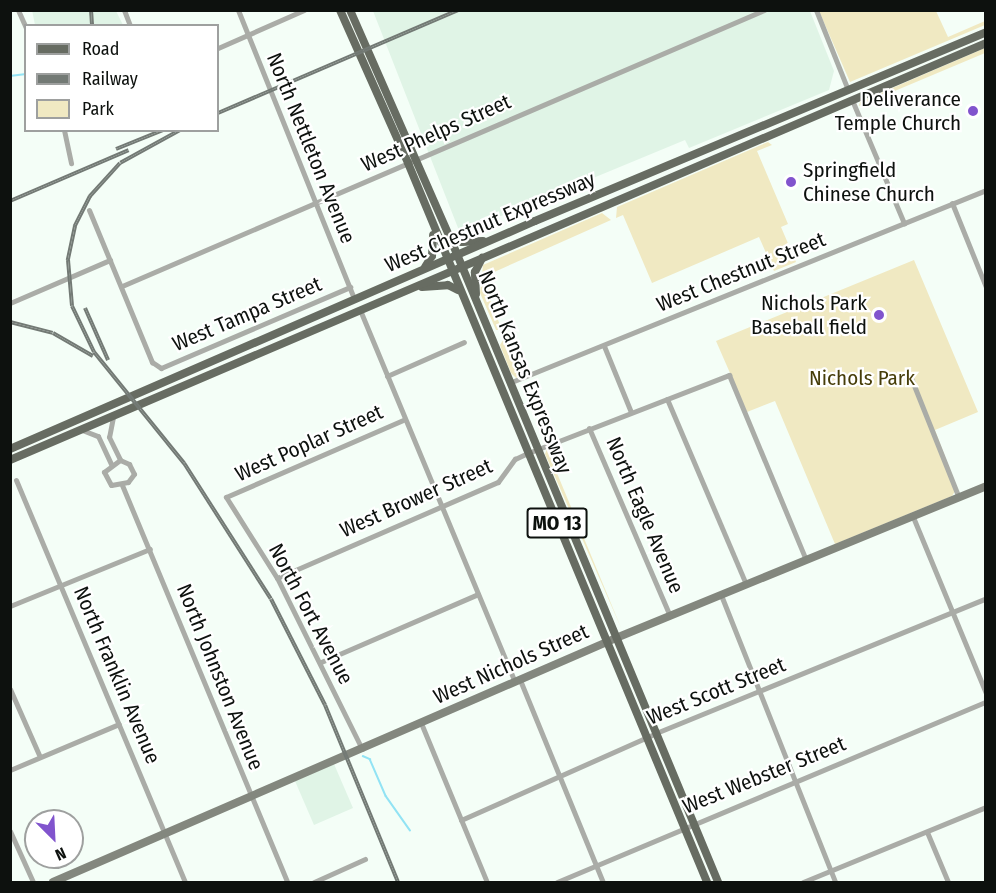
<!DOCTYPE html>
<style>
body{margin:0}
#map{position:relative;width:996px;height:893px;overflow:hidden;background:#f4fef7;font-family:"Fira Sans Condensed",sans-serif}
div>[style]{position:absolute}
.built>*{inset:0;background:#e0f4e6}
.green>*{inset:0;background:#f0e9c2}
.stream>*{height:1.5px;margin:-0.75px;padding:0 0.75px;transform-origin:0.75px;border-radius:0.75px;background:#92e3f4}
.street>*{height:5px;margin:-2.5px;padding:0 2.5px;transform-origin:2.5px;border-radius:2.5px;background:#aaaca7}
.secondary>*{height:8px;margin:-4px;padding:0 4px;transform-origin:4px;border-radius:4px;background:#83877e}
.primary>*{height:8px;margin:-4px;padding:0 4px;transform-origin:4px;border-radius:4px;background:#676c62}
.rail>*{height:4px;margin-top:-2px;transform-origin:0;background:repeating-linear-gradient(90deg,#fff 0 4.5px,#737a75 0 9px);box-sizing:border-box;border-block:2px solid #737a75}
.dots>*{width:16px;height:16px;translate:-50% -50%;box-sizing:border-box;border:3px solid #fff;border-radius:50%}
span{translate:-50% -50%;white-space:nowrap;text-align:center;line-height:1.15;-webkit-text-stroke:4.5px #fff;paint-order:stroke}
.shield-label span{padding:2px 4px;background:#fff;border:2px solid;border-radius:4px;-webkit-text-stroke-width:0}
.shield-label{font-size:20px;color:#0d110e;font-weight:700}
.poi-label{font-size:21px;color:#0d110e}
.right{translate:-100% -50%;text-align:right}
.left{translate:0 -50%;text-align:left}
.street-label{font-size:21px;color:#0d110e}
.park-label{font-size:21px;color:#463d09}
.frame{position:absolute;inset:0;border:12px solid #0d110e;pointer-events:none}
.legend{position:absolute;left:24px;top:24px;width:195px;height:108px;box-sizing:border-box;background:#fff;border:2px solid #9ea09f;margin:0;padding:8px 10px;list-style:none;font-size:18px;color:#0d110e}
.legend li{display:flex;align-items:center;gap:12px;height:30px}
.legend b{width:30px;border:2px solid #9ea09f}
.north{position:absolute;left:24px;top:809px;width:60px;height:60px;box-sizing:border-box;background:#fff;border:2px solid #9ea09f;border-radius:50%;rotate:156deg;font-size:16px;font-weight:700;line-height:24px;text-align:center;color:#0d110e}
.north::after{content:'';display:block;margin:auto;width:21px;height:27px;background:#8154cd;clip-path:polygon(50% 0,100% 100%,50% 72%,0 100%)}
</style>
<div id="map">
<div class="built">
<i style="clip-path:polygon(32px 10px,116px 11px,123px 25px,35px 25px)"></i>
<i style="clip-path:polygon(373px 11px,810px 11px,834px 71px,829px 90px,689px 148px,685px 140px,460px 233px)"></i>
<i style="clip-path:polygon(334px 764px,353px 808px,314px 825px,295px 781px)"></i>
</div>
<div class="green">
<i style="clip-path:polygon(819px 11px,936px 11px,948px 37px,985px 21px,985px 25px,850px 82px)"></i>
<i style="clip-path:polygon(985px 48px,985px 53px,859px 106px,860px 102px)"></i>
<i style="clip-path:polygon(768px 142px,772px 145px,757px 151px,788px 224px,781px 227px,796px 262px,774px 271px,759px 237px,652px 283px,623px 215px,616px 218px,617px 207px)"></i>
<i style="clip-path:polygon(602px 213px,611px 220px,492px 273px,489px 297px,502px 330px,496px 330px,480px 293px,483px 265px)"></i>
<i style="clip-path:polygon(914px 260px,978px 412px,935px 430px,957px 488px,952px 496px,835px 544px,775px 401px,747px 412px,716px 341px)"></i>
<i style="clip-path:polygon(505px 337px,507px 342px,513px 340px,528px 374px,516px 378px,511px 373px,500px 345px)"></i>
<i style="clip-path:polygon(547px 449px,622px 630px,545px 454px)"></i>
</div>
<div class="stream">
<i style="left:10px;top:76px;width:16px;rotate:-7deg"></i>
<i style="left:363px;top:756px;width:8px;rotate:23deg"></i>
<i style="left:370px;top:759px;width:40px;rotate:66.6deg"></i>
<i style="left:386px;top:796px;width:42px;rotate:54.8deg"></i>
</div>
<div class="street">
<i style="left:18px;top:10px;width:20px;rotate:66deg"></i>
<i style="left:124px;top:10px;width:17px;rotate:69deg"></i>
<i style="left:238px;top:10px;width:311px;rotate:68.1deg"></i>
<i style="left:816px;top:10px;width:86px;rotate:68.2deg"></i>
<i style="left:218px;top:48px;width:94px;rotate:-23.8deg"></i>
<i style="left:852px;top:100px;width:134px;rotate:67.1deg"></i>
<i style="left:64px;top:130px;width:34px;rotate:78deg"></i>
<i style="left:952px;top:203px;width:91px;rotate:68deg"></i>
<i style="left:89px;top:210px;width:165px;rotate:67.5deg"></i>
<i style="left:152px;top:362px;width:11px;rotate:34deg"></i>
<i style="left:161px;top:368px;width:206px;rotate:-23.2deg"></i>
<i style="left:122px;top:286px;width:699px;rotate:-23.26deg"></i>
<i style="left:10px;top:303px;width:109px;rotate:-23.3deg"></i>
<i style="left:360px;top:310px;width:403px;rotate:67.4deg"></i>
<i style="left:604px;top:346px;width:71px;rotate:67.8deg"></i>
<i style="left:387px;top:376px;width:84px;rotate:-23.8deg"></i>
<i style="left:911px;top:378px;width:129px;rotate:68.2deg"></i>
<i style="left:509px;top:383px;width:515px;rotate:-22.03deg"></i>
<i style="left:667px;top:399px;width:201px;rotate:66.9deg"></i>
<i style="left:113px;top:417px;width:20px;rotate:101deg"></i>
<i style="left:109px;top:437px;width:25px;rotate:64deg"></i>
<i style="left:120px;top:460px;width:10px;rotate:24deg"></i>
<i style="left:129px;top:464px;width:11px;rotate:63deg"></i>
<i style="left:134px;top:474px;width:10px;rotate:127deg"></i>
<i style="left:128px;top:482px;width:17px;rotate:170deg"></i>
<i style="left:111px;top:485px;width:15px;rotate:-118deg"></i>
<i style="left:104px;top:472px;width:20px;rotate:-37deg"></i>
<i style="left:589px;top:428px;width:205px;rotate:66.7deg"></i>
<i style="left:82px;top:430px;width:17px;rotate:21deg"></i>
<i style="left:98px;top:436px;width:31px;rotate:65deg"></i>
<i style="left:16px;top:480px;width:436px;rotate:67.2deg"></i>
<i style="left:122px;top:485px;width:430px;rotate:67.4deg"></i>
<i style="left:913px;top:517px;width:191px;rotate:67.5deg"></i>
<i style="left:277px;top:578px;width:241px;rotate:-23.5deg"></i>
<i style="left:498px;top:482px;width:29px;rotate:-54deg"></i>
<i style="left:515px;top:459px;width:14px;rotate:-25deg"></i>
<i style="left:528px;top:453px;width:216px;rotate:-21.2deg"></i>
<i style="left:729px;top:375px;width:200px;rotate:67.4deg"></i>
<i style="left:721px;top:595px;width:309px;rotate:68.3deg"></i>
<i style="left:10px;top:606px;width:151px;rotate:-22.2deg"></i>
<i style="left:321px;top:662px;width:171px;rotate:-23.4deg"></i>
<i style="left:520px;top:680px;width:218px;rotate:67.7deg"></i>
<i style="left:10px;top:689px;width:74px;rotate:66.2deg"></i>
<i style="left:421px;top:723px;width:172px;rotate:67.5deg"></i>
<i style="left:362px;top:749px;width:191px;rotate:-116.4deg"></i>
<i style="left:277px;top:578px;width:96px;rotate:-122.2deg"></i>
<i style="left:226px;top:497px;width:195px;rotate:-23.5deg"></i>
<i style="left:10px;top:770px;width:118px;rotate:-22.9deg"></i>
<i style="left:461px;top:820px;width:214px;rotate:-24deg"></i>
<i style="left:656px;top:733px;width:357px;rotate:-22.2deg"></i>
<i style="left:10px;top:831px;width:56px;rotate:65.7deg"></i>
<i style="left:927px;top:832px;width:54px;rotate:67.2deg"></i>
<i style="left:314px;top:882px;width:56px;rotate:-24.3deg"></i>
<i style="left:557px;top:882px;width:465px;rotate:-22.8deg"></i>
<i style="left:803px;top:882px;width:198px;rotate:-22.3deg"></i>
</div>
<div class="secondary">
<i style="left:53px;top:882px;width:614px;rotate:-23.43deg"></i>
<i style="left:616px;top:638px;width:400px;rotate:-22.3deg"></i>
</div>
<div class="primary">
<i style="left:340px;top:10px;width:167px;rotate:66deg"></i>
<i style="left:408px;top:163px;width:779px;rotate:67.42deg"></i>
<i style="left:350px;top:10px;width:246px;rotate:66.3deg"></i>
<i style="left:449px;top:235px;width:701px;rotate:67.42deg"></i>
<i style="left:450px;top:236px;width:13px;rotate:27deg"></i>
<i style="left:462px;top:242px;width:21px;rotate:-3deg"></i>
<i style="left:425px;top:267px;width:13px;rotate:-58deg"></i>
<i style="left:432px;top:256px;width:21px;rotate:-87deg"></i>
<i style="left:422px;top:287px;width:26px;rotate:-4deg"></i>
<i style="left:448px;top:285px;width:11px;rotate:27deg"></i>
<i style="left:476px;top:294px;width:22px;rotate:-93deg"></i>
<i style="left:475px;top:272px;width:16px;rotate:-63deg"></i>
<i style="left:10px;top:449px;width:572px;rotate:-23.47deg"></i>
<i style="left:535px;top:221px;width:489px;rotate:-22.7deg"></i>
<i style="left:10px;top:460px;width:1061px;rotate:-23.13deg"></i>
</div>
<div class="rail">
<i style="left:91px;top:10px;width:16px;rotate:86deg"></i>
<i style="left:218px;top:113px;width:261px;rotate:-23.2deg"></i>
<i style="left:180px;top:130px;width:68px;rotate:151.2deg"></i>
<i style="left:120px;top:163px;width:45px;rotate:132.3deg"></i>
<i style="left:90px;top:196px;width:34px;rotate:117deg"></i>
<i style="left:75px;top:226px;width:35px;rotate:102deg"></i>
<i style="left:68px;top:260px;width:46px;rotate:85deg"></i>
<i style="left:72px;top:306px;width:51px;rotate:64.4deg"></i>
<i style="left:94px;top:352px;width:143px;rotate:51deg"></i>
<i style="left:184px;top:463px;width:161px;rotate:57.4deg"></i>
<i style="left:271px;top:599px;width:119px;rotate:63deg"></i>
<i style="left:325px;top:705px;width:191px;rotate:67.6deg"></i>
<i style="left:116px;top:149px;width:51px;rotate:-22deg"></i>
<i style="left:10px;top:201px;width:129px;rotate:-23.2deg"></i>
<i style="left:85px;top:308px;width:57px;rotate:66.1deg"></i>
<i style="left:10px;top:322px;width:44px;rotate:14.3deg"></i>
<i style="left:53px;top:333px;width:46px;rotate:29.9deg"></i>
</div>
<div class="dots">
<i style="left:973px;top:111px;background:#8154cd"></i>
<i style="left:791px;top:182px;background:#8154cd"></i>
<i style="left:879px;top:315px;background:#8154cd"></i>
</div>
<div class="shield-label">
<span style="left:557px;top:523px">MO 13</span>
</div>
<div class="poi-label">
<span class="right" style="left:961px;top:111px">Deliverance<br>Temple Church</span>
<span class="left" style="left:803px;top:182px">Springfield<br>Chinese Church</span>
<span class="right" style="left:867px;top:315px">Nichols Park<br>Baseball field</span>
</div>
<div class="street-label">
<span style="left:436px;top:133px;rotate:-24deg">West Phelps Street</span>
<span style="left:311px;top:148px;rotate:68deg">North Nettleton Avenue</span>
<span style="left:490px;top:222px;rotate:-23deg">West Chestnut Expressway</span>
<span style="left:741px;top:272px;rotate:-22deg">West Chestnut Street</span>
<span style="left:247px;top:314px;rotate:-23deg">West Tampa Street</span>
<span style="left:525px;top:372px;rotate:68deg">North Kansas Expressway</span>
<span style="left:309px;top:443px;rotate:-24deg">West Poplar Street</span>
<span style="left:416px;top:498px;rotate:-24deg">West Brower Street</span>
<span style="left:645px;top:515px;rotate:67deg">North Eagle Avenue</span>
<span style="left:311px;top:614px;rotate:62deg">North Fort Avenue</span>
<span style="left:511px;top:664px;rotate:-24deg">West Nichols Street</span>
<span style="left:117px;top:675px;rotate:67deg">North Franklin Avenue</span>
<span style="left:220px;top:677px;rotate:68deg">North Johnston Avenue</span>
<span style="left:716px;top:691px;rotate:-22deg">West Scott Street</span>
<span style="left:764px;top:775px;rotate:-22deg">West Webster Street</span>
</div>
<div class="park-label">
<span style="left:862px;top:378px">Nichols Park</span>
</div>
<div class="frame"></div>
<ul class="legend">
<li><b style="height:8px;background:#676c62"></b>Road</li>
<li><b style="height:8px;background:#737a75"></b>Railway</li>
<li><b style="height:16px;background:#f0e9c2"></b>Park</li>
</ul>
<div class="north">N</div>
</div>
